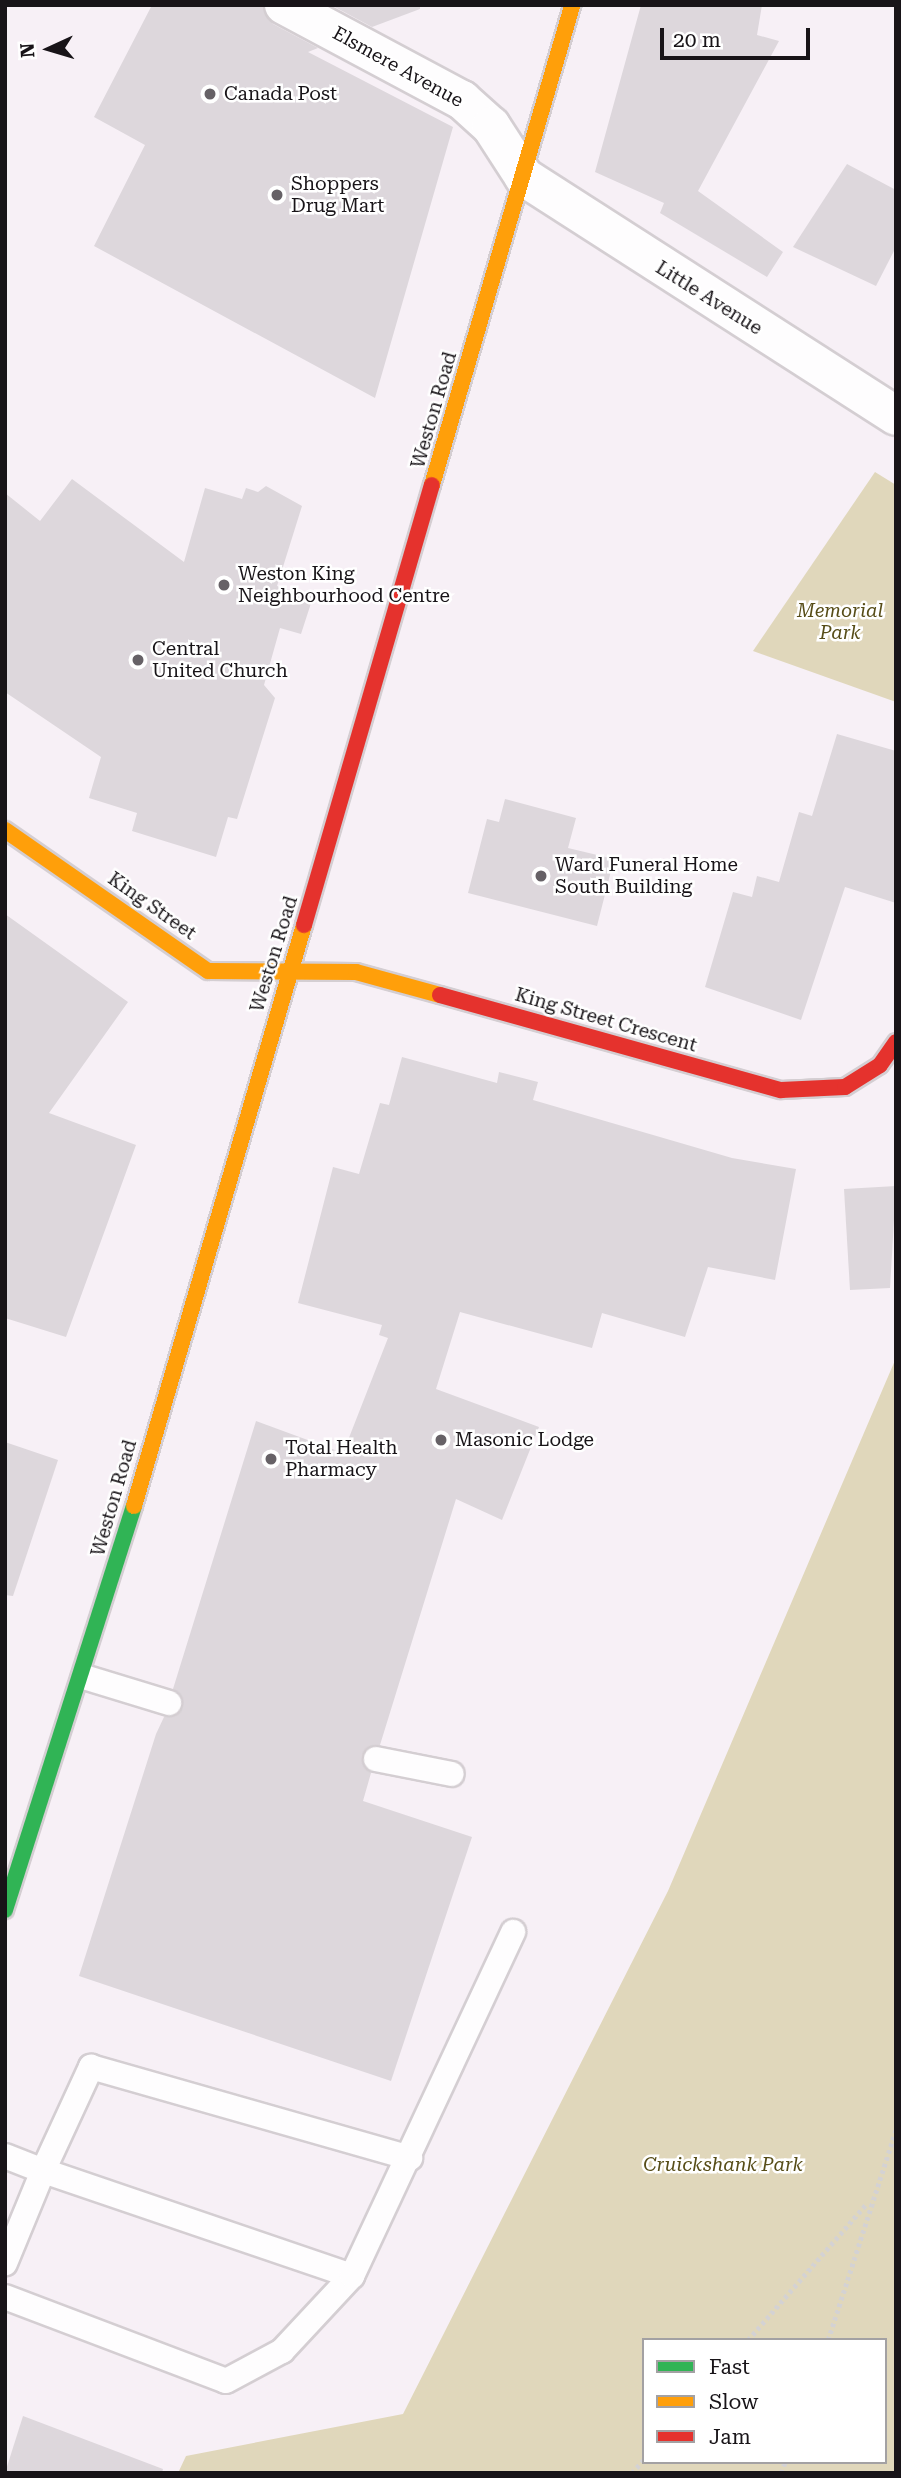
<!DOCTYPE html>
<style>
body{margin:0}
#map{position:relative;width:901px;height:2478px;overflow:hidden;background:#f7f0f6;font-family:"Roboto Serif",serif}
div>[style]{position:absolute}
.green>*{inset:0;background:#e0d7bb}
.building>*{inset:0;background:#ddd7dc}
.path>*{height:4.5px;margin-top:-2.25px;transform-origin:0;background:repeating-linear-gradient(90deg,#d4d2d3 0 3.5px,transparent 0 7px)}
.roads{filter:drop-shadow(2px 0 #d4ced2) drop-shadow(-2px 0 #d4ced2) drop-shadow(0 2px #d4ced2) drop-shadow(0 -2px #d4ced2)}
.lane>*{height:24px;margin:-12px;padding:0 12px;transform-origin:12px;border-radius:12px;background:#fefdfe}
.street>*{height:38px;margin:-19px;padding:0 19px;transform-origin:19px;border-radius:19px;background:#fefdfe}
.fast>*{height:16px;margin:-8px;padding:0 8px;transform-origin:8px;border-radius:8px;background:#30b455}
.slow>*{height:16px;margin:-8px;padding:0 8px;transform-origin:8px;border-radius:8px;background:#ff9f0a}
.jam>*{height:16px;margin:-8px;padding:0 8px;transform-origin:8px;border-radius:8px;background:#e5322d}
.dots>*{width:19px;height:19px;translate:-50% -50%;box-sizing:border-box;border:4px solid #fff;border-radius:50%}
span{translate:-50% -50%;white-space:nowrap;text-align:center;line-height:1.15;-webkit-text-stroke:5px #fff;paint-order:stroke}
.street-label{font-size:19px;color:#181418}
.poi-label{font-size:19px;color:#181418}
.left{translate:0 -50%;text-align:left}
.park-label{font-size:19px;color:#574d18;font-style:italic}
.frame{position:absolute;inset:0;border:7px solid #181418;pointer-events:none}
.legend{position:absolute;left:642px;top:2338px;width:245px;height:126px;box-sizing:border-box;background:#fff;border:2px solid #a3a1a3;margin:0;padding:9px 12px;list-style:none;font-size:21px;color:#181418}
.legend li{display:flex;align-items:center;gap:14px;height:35px}
.legend b{width:35px;border:2px solid #a3a1a3}
.north{position:absolute;left:14px;top:14px;width:70px;height:70px;-webkit-text-stroke:5px #fff;paint-order:stroke;rotate:266deg;font-size:19px;font-weight:700;line-height:28px;text-align:center;color:#181418}
.north::after{content:'';display:block;margin:auto;width:24px;height:32px;background:#181418;clip-path:polygon(50% 0,100% 100%,50% 72%,0 100%)}
.scale{position:absolute;left:660px;top:28px;width:150px;height:32px;box-sizing:border-box;border:4px solid #181418;border-top:0;padding-left:9px;font-size:21px;line-height:24px;white-space:nowrap;color:#181418;-webkit-text-stroke:5px #fff;paint-order:stroke}
</style>
<div id="map">
<div class="green">
<i style="clip-path:polygon(875px 472px,896px 485px,896px 702px,753px 651px)"></i>
<i style="clip-path:polygon(evenodd,896px 1358px,896px 2473px,178px 2473px,186px 2456px,403px 2414px,668px 1891px,896px 1358px,644px 2340px,885px 2340px,885px 2462px,644px 2462px,644px 2340px)"></i>
</div>
<div class="building">
<i style="clip-path:polygon(152px 5px,262px 5px,273px 24px,318px 48px,308px 52px,453px 127px,375px 398px,94px 246px,145px 145px,94px 117px)"></i>
<i style="clip-path:polygon(331px 5px,420px 5px,420px 9px,372px 27px)"></i>
<i style="clip-path:polygon(641px 5px,762px 5px,757px 35px,779px 41px,698px 191px,783px 252px,767px 277px,660px 213px,664px 203px,595px 172px)"></i>
<i style="clip-path:polygon(847px 164px,896px 190px,896px 247px,876px 286px,793px 247px)"></i>
<i style="clip-path:polygon(72px 479px,184px 562px,205px 488px,242px 499px,246px 488px,258px 492px,266px 486px,302px 506px,277px 586px,313px 597px,301px 634px,280px 628px,264px 685px,275px 698px,237px 819px,228px 817px,216px 857px,132px 831px,137px 813px,89px 798px,101px 757px,5px 692px,5px 493px,40px 521px)"></i>
<i style="clip-path:polygon(837px 734px,896px 751px,896px 903px,845px 887px,801px 1020px,705px 987px,733px 892px,752px 897px,757px 876px,779px 882px,799px 812px,812px 816px)"></i>
<i style="clip-path:polygon(505px 799px,576px 818px,568px 848px,614px 859px,597px 926px,468px 893px,487px 819px,499px 822px)"></i>
<i style="clip-path:polygon(5px 914px,128px 1002px,49px 1113px,136px 1145px,66px 1337px,5px 1318px)"></i>
<i style="clip-path:polygon(402px 1057px,497px 1083px,499px 1072px,538px 1082px,533px 1100px,732px 1158px,796px 1169px,775px 1280px,708px 1267px,685px 1337px,602px 1313px,592px 1348px,460px 1312px,436px 1389px,539px 1427px,502px 1520px,456px 1499px,380px 1745px,362px 1755px,371px 1773px,363px 1801px,472px 1837px,391px 2081px,79px 1976px,156px 1734px,164px 1717px,183px 1708px,173px 1689px,256px 1421px,343px 1453px,388px 1338px,379px 1335px,382px 1325px,298px 1303px,333px 1167px,359px 1174px,380px 1103px,389px 1105px)"></i>
<i style="clip-path:polygon(896px 1186px,890px 1288px,850px 1290px,844px 1189px)"></i>
<i style="clip-path:polygon(5px 1442px,58px 1460px,13px 1596px,5px 1595px)"></i>
<i style="clip-path:polygon(23px 2416px,163px 2469px,162px 2473px,5px 2473px)"></i>
</div>
<div class="path">
<i style="left:748px;top:2340px;width:181px;rotate:-49deg"></i>
<i style="left:828px;top:2340px;width:221px;rotate:-72.1deg"></i>
<i style="left:632px;top:2473px;width:18px;rotate:-49deg"></i>
<i style="left:781px;top:2473px;width:12px;rotate:-70deg"></i>
</div>
<div class="roads">
<div class="lane">
<i style="left:84px;top:1677px;width:89px;rotate:17deg"></i>
<i style="left:376px;top:1759px;width:77px;rotate:11.2deg"></i>
<i style="left:5px;top:2156px;width:41px;rotate:21.5deg"></i>
<i style="left:43px;top:2171px;width:100px;rotate:112.4deg"></i>
<i style="left:352px;top:2276px;width:326px;rotate:-161.2deg"></i>
<i style="left:43px;top:2171px;width:115px;rotate:-65.2deg"></i>
<i style="left:91px;top:2067px;width:332px;rotate:15.9deg"></i>
<i style="left:5px;top:2297px;width:236px;rotate:20.8deg"></i>
<i style="left:226px;top:2381px;width:64px;rotate:-28.2deg"></i>
<i style="left:282px;top:2351px;width:103px;rotate:-47deg"></i>
<i style="left:352px;top:2276px;width:380px;rotate:-64.9deg"></i>
</div>
<div class="street">
<i style="left:284px;top:5px;width:202px;rotate:28.1deg"></i>
<i style="left:462px;top:100px;width:39px;rotate:42deg"></i>
<i style="left:491px;top:126px;width:61px;rotate:57.1deg"></i>
<i style="left:524px;top:177px;width:442px;rotate:32.7deg"></i>
</div>
<div class="fast">
<i style="left:5px;top:1910px;width:424px;rotate:-72.3deg"></i>
</div>
<div class="slow">
<i style="left:432px;top:485px;width:500px;rotate:-73.7deg"></i>
<i style="left:5px;top:830px;width:247px;rotate:34.8deg"></i>
<i style="left:208px;top:971px;width:148px;rotate:0.4deg"></i>
<i style="left:356px;top:972px;width:87px;rotate:15.3deg"></i>
<i style="left:134px;top:1506px;width:605px;rotate:-73.69deg"></i>
</div>
<div class="jam">
<i style="left:304px;top:925px;width:458px;rotate:-73.8deg"></i>
<i style="left:440px;top:995px;width:354px;rotate:15.6deg"></i>
<i style="left:781px;top:1090px;width:64px;rotate:-2.7deg"></i>
<i style="left:845px;top:1087px;width:41px;rotate:-32.2deg"></i>
<i style="left:880px;top:1065px;width:28px;rotate:-55deg"></i>
</div>
</div>
<div class="dots">
<i style="left:210px;top:94px;background:#666166"></i>
<i style="left:277px;top:195px;background:#666166"></i>
<i style="left:224px;top:585px;background:#666166"></i>
<i style="left:138px;top:660px;background:#666166"></i>
<i style="left:541px;top:876px;background:#666166"></i>
<i style="left:441px;top:1440px;background:#666166"></i>
<i style="left:271px;top:1459px;background:#666166"></i>
</div>
<div class="street-label">
<span style="left:398px;top:67px;rotate:29deg">Elsmere Avenue</span>
<span style="left:709px;top:298px;rotate:32deg">Little Avenue</span>
<span style="left:434px;top:410px;rotate:-74deg">Weston Road</span>
<span style="left:152px;top:906px;rotate:35deg">King Street</span>
<span style="left:274px;top:954px;rotate:-73deg">Weston Road</span>
<span style="left:606px;top:1020px;rotate:16deg">King Street Crescent</span>
<span style="left:114px;top:1498px;rotate:-74deg">Weston Road</span>
</div>
<div class="poi-label">
<span class="left" style="left:224px;top:94px">Canada Post</span>
<span class="left" style="left:291px;top:195px">Shoppers<br>Drug Mart</span>
<span class="left" style="left:238px;top:585px">Weston King<br>Neighbourhood Centre</span>
<span class="left" style="left:152px;top:660px">Central<br>United Church</span>
<span class="left" style="left:555px;top:876px">Ward Funeral Home<br>South Building</span>
<span class="left" style="left:455px;top:1440px">Masonic Lodge</span>
<span class="left" style="left:285px;top:1459px">Total Health<br>Pharmacy</span>
</div>
<div class="park-label">
<span style="left:840px;top:622px">Memorial<br>Park</span>
<span style="left:723px;top:2165px">Cruickshank Park</span>
</div>
<div class="frame"></div>
<ul class="legend">
<li><b style="height:9px;background:#30b455"></b>Fast</li>
<li><b style="height:9px;background:#ff9f0a"></b>Slow</li>
<li><b style="height:9px;background:#e5322d"></b>Jam</li>
</ul>
<div class="north">N</div>
<div class="scale">20 m</div>
</div>
